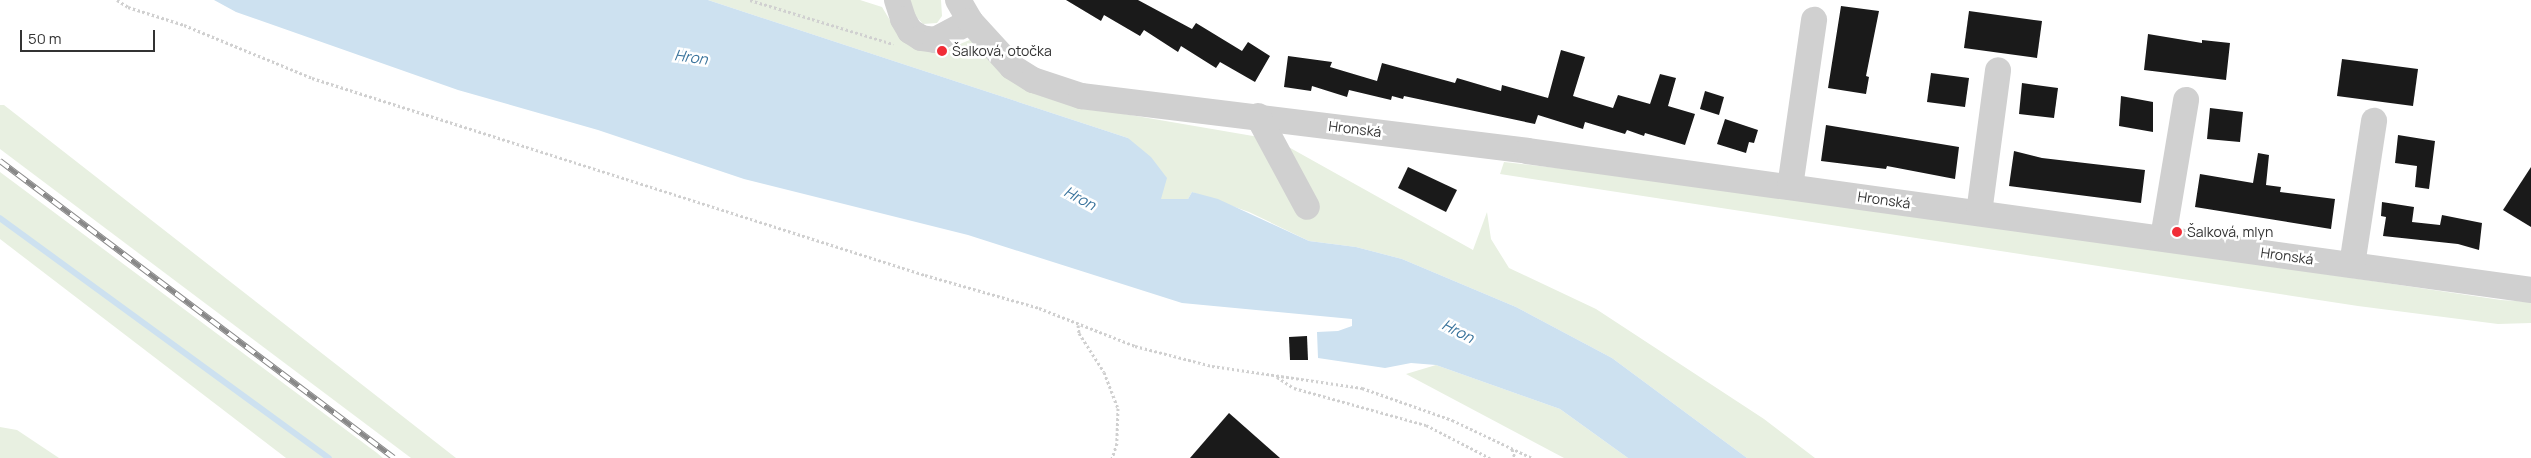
<!DOCTYPE html>
<meta charset="utf-8">
<style>
body{margin:0}
#map{position:relative;width:2531px;height:458px;overflow:hidden;background:#fff;font-family:Manrope,sans-serif}
div>[style]{position:absolute}
.green>*{inset:0;background:#e8f0e1}
.water>*{inset:0;background:#cde1f0}
.stream>*{height:5.5px;margin:-2.75px;padding:0 2.75px;transform-origin:2.75px;border-radius:2.75px;background:#cde1f0}
.building>*{inset:0;background:#1a1a1a}
.path>*{height:3px;margin-top:-1.5px;transform-origin:0;background:repeating-linear-gradient(90deg,#d0d0d0 0 2.5px,transparent 0 5px)}
.minor>*{height:26px;margin:-13px;padding:0 13px;transform-origin:13px;border-radius:13px;background:#d0d0d0}
.rail>*{height:5.5px;margin-top:-2.75px;transform-origin:0;background:repeating-linear-gradient(90deg,#fff 0 11px,#888 0 22px);box-sizing:border-box;border-block:1px solid #888}
.dots>*{width:14px;height:14px;translate:-50% -50%;box-sizing:border-box;border:2px solid #fff;border-radius:50%}
span{translate:-50% -50%;white-space:nowrap;text-align:center;line-height:1.15;-webkit-text-stroke:5px #fff;paint-order:stroke}
.poi-label{font-size:14px;color:#333}
.left{translate:0 -50%;text-align:left}
.street-label{font-size:14px;color:#333}
.water-label{font-size:15px;color:#39739c;font-style:italic}
.scale{position:absolute;left:20px;top:30px;width:135px;height:22px;box-sizing:border-box;border:2px solid #333;border-top:0;padding-left:6px;font-size:15px;line-height:18px;white-space:nowrap;color:#333;-webkit-text-stroke:4px #fff;paint-order:stroke}
</style>
<div id="map">
<div class="green">
<i style="clip-path:polygon(708px 0,860px 0,882px 7px,900px 37px,925px 51px,948px 49px,972px 39px,1072px 105px,1276px 140px,1473px 250px,1487px 212px,1491px 239px,1509px 268px,1596px 309px,1764px 419px,1815px 458px,1747px 458px,1612px 358px,1516px 307px,1402px 259px,1356px 247px,1309px 241px,1249px 212px,1192px 192px,1188px 199px,1161px 199px,1128px 138px)"></i>
<i style="clip-path:polygon(907px 0,941px 0,942px 16px,937px 23px,923px 24px,913px 13px)"></i>
<i style="clip-path:polygon(0 105px,4px 105px,456px 458px,411px 458px,0 149px)"></i>
<i style="clip-path:polygon(1504px 162px,1777px 193px,2501px 300px,2531px 302px,2531px 323px,2498px 324px,2358px 306px,1500px 174px)"></i>
<i style="clip-path:polygon(0 172px,377px 453px,383px 458px,286px 458px,0 239px)"></i>
<i style="clip-path:polygon(1436px 365px,1560px 409px,1628px 458px,1564px 458px,1406px 374px)"></i>
<i style="clip-path:polygon(0 427px,17px 430px,59px 458px,0 458px)"></i>
</div>
<div class="water">
<i style="clip-path:polygon(214px 0,708px 0,1128px 138px,1151px 157px,1167px 178px,1161px 199px,1188px 199px,1192px 192px,1218px 199px,1309px 241px,1356px 247px,1402px 259px,1516px 307px,1612px 358px,1747px 458px,1628px 458px,1560px 409px,1436px 365px,1411px 363px,1385px 368px,1318px 358px,1317px 332px,1338px 331px,1352px 326px,1352px 319px,1182px 303px,968px 235px,744px 179px,598px 130px,458px 90px,236px 12px)"></i>
</div>
<div class="stream">
<i style="left:0;top:218px;width:407px;rotate:36.1deg"></i>
</div>
<div class="building">
<i style="clip-path:polygon(1066px 0,1138px 0,1192px 29px,1196px 23px,1242px 51px,1248px 42px,1270px 56px,1255px 82px,1220px 62px,1216px 68px,1181px 46px,1178px 52px,1144px 30px,1140px 36px,1104px 15px,1101px 21px)"></i>
<i style="clip-path:polygon(1841px 6px,1879px 11px,1866px 76px,1869px 77px,1866px 94px,1828px 88px)"></i>
<i style="clip-path:polygon(1969px 11px,2042px 21px,2037px 58px,1964px 48px)"></i>
<i style="clip-path:polygon(2148px 34px,2202px 43px,2202px 40px,2230px 43px,2226px 80px,2144px 70px)"></i>
<i style="clip-path:polygon(1561px 50px,1585px 57px,1573px 96px,1613px 108px,1618px 95px,1650px 104px,1660px 74px,1676px 78px,1668px 106px,1695px 114px,1685px 145px,1645px 133px,1644px 136px,1627px 130px,1625px 134px,1585px 122px,1583px 129px,1538px 115px,1535px 124px,1404px 96px,1403px 99px,1392px 96px,1391px 100px,1349px 90px,1347px 97px,1312px 86px,1311px 91px,1284px 87px,1288px 56px,1332px 62px,1330px 67px,1377px 81px,1382px 63px,1455px 83px,1457px 78px,1501px 91px,1502px 85px,1548px 98px)"></i>
<i style="clip-path:polygon(2342px 59px,2418px 69px,2413px 106px,2337px 96px)"></i>
<i style="clip-path:polygon(1931px 73px,1969px 78px,1965px 107px,1927px 102px)"></i>
<i style="clip-path:polygon(2022px 83px,2058px 88px,2054px 118px,2019px 114px)"></i>
<i style="clip-path:polygon(1705px 91px,1724px 97px,1719px 115px,1700px 109px)"></i>
<i style="clip-path:polygon(2121px 96px,2153px 102px,2153px 132px,2119px 126px)"></i>
<i style="clip-path:polygon(2210px 108px,2243px 112px,2240px 142px,2207px 139px)"></i>
<i style="clip-path:polygon(1725px 119px,1758px 130px,1754px 143px,1749px 142px,1746px 153px,1717px 144px)"></i>
<i style="clip-path:polygon(1826px 125px,1959px 147px,1955px 179px,1887px 166px,1886px 169px,1821px 161px)"></i>
<i style="clip-path:polygon(2398px 135px,2435px 141px,2429px 189px,2415px 187px,2417px 166px,2395px 163px)"></i>
<i style="clip-path:polygon(2014px 151px,2042px 158px,2145px 170px,2141px 203px,2009px 186px)"></i>
<i style="clip-path:polygon(2258px 153px,2269px 155px,2266px 185px,2281px 187px,2280px 192px,2335px 199px,2331px 229px,2195px 207px,2200px 174px,2253px 183px)"></i>
<i style="clip-path:polygon(1408px 167px,1457px 190px,1446px 212px,1398px 188px)"></i>
<i style="clip-path:polygon(2531px 167px,2531px 227px,2503px 210px)"></i>
<i style="clip-path:polygon(2382px 202px,2414px 207px,2412px 222px,2440px 225px,2442px 215px,2482px 223px,2479px 250px,2458px 244px,2383px 236px,2386px 217px,2381px 216px)"></i>
<i style="clip-path:polygon(1307px 336px,1308px 360px,1290px 360px,1289px 337px)"></i>
<i style="clip-path:polygon(1229px 413px,1280px 458px,1190px 458px)"></i>
</div>
<div class="path">
<i style="left:117px;top:0;width:13px;rotate:32deg"></i>
<i style="left:128px;top:7px;width:59px;rotate:17.8deg"></i>
<i style="left:184px;top:25px;width:139px;rotate:22.5deg"></i>
<i style="left:312px;top:78px;width:644px;rotate:17.82deg"></i>
<i style="left:925px;top:275px;width:119px;rotate:16.1deg"></i>
<i style="left:1039px;top:308px;width:103px;rotate:21.6deg"></i>
<i style="left:1135px;top:346px;width:80px;rotate:14.6deg"></i>
<i style="left:1212px;top:366px;width:152px;rotate:8.3deg"></i>
<i style="left:1362px;top:388px;width:96px;rotate:19.6deg"></i>
<i style="left:1452px;top:420px;width:89px;rotate:25.4deg"></i>
<i style="left:750px;top:0;width:150px;rotate:17.1deg"></i>
<i style="left:1078px;top:325px;width:8px;rotate:83deg"></i>
<i style="left:1079px;top:333px;width:46px;rotate:57.3deg"></i>
<i style="left:1104px;top:372px;width:39px;rotate:69deg"></i>
<i style="left:1118px;top:408px;width:35px;rotate:92deg"></i>
<i style="left:1117px;top:443px;width:16px;rotate:108deg"></i>
<i style="left:1277px;top:377px;width:20px;rotate:33deg"></i>
<i style="left:1294px;top:388px;width:137px;rotate:15.7deg"></i>
<i style="left:1426px;top:425px;width:72px;rotate:27.3deg"></i>
<i style="left:1512px;top:449px;width:9px;rotate:72deg"></i>
</div>
<div class="minor">
<i style="left:897px;top:0;width:20px;rotate:72deg"></i>
<i style="left:903px;top:19px;width:14px;rotate:60deg"></i>
<i style="left:910px;top:31px;width:13px;rotate:32deg"></i>
<i style="left:921px;top:38px;width:14px;rotate:8deg"></i>
<i style="left:935px;top:40px;width:40px;rotate:-28deg"></i>
<i style="left:958px;top:0;width:24px;rotate:60deg"></i>
<i style="left:970px;top:21px;width:62px;rotate:47.6deg"></i>
<i style="left:1012px;top:67px;width:25px;rotate:32deg"></i>
<i style="left:1033px;top:80px;width:51px;rotate:18.4deg"></i>
<i style="left:1081px;top:96px;width:449px;rotate:7deg"></i>
<i style="left:1527px;top:151px;width:1014px;rotate:7.88deg"></i>
<i style="left:1258px;top:116px;width:103px;rotate:61.7deg"></i>
<i style="left:1790px;top:187px;width:169px;rotate:-81.8deg"></i>
<i style="left:1979px;top:213px;width:144px;rotate:-82.4deg"></i>
<i style="left:2163px;top:238px;width:140px;rotate:-80.5deg"></i>
<i style="left:2352px;top:265px;width:146px;rotate:-81.3deg"></i>
</div>
<div class="rail">
<i style="left:0;top:161px;width:493px;rotate:37deg"></i>
</div>
<div class="dots">
<i style="left:942px;top:51px;background:#f12d37"></i>
<i style="left:2177px;top:232px;background:#f12d37"></i>
</div>
<div class="poi-label">
<span class="left" style="left:952px;top:51px">Šalková, otočka</span>
<span class="left" style="left:2187px;top:232px">Šalková, mlyn</span>
</div>
<div class="street-label">
<span style="left:1355px;top:129px;rotate:7deg">Hronská</span>
<span style="left:1884px;top:200px;rotate:8deg">Hronská</span>
<span style="left:2287px;top:256px;rotate:8deg">Hronská</span>
</div>
<div class="water-label">
<span style="left:691px;top:57px;rotate:8deg">Hron</span>
<span style="left:1080px;top:198px;rotate:28deg">Hron</span>
<span style="left:1458px;top:331px;rotate:27deg">Hron</span>
</div>
<div class="scale">50 m</div>
</div>
